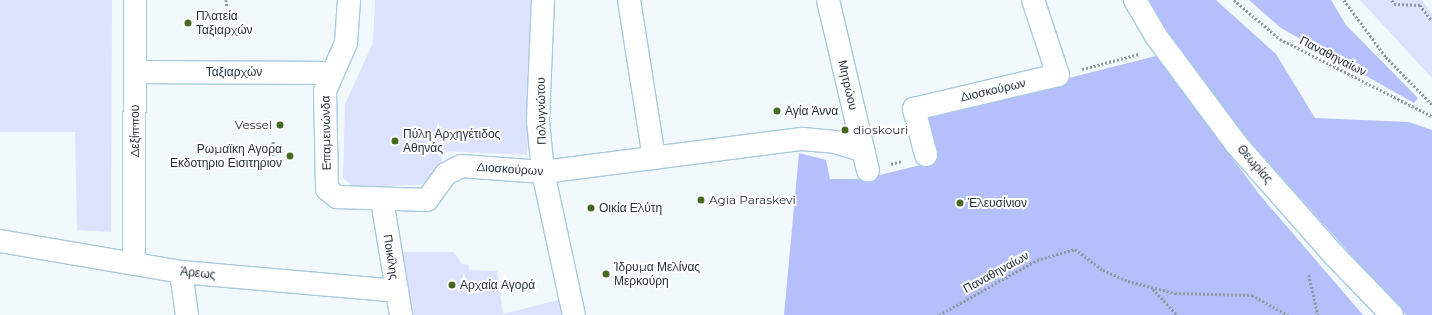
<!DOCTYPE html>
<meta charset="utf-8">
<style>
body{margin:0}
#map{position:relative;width:1432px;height:315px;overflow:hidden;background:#f2f9fd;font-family:Montserrat,sans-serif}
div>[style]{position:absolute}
.green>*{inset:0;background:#dce2ff}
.forest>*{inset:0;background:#b4bffc}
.path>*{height:2.5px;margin-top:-1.25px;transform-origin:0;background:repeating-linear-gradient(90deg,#8f9a9f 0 2px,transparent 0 4px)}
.roads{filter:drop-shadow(1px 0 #a8cbe0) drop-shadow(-1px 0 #a8cbe0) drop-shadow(0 1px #a8cbe0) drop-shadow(0 -1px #a8cbe0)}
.street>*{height:22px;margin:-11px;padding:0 11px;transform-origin:11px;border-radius:11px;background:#fff}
.dots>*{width:11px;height:11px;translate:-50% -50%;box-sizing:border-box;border:2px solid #fff;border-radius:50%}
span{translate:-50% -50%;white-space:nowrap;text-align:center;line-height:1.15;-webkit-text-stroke:4px #fff;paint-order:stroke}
.poi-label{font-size:12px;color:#233139}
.left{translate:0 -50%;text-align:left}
.right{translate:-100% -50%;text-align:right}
.street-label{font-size:12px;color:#233139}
</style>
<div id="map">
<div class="green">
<i style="clip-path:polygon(0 0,112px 0,111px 232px,77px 230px,75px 132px,0 132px)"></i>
<i style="clip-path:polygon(375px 0,535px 0,527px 155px,443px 151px,437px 184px,354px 187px,343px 178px,345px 104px,373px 43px)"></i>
<i style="clip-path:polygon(1360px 0,1422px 0,1432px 14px,1432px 78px)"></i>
<i style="clip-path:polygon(401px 252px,454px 252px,462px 264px,469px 265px,469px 270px,497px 271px,503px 314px,562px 299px,566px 315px,410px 315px)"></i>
</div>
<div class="forest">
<i style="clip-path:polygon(1148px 0,1216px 0,1276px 54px,1315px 118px,1409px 122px,1432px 130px,1432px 315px,1406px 315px,1387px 295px,1259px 152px,1172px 47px)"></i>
<i style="clip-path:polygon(1249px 0,1331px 0,1346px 25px,1418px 98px,1414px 103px,1281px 28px)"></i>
<i style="clip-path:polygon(1156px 56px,1259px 194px,1363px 315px,784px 315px,799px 153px,826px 160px,830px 179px,863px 179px,933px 162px,921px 115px)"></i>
</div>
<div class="path">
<i style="left:226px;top:0;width:7px;rotate:82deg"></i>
<i style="left:1234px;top:0;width:60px;rotate:40.3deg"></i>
<i style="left:1280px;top:39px;width:170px;rotate:26.9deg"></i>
<i style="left:1344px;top:0;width:71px;rotate:53.6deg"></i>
<i style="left:1386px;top:57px;width:66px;rotate:45.6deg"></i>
<i style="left:1392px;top:0;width:4px;rotate:63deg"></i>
<i style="left:1394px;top:4px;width:26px;rotate:2deg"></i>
<i style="left:1420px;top:5px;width:20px;rotate:53deg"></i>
<i style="left:1082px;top:69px;width:59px;rotate:-14.7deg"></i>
<i style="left:272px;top:156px;width:16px;rotate:-86deg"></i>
<i style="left:891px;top:164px;width:11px;rotate:-15deg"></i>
<i style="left:1309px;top:275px;width:41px;rotate:77.3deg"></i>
<i style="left:1153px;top:289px;width:35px;rotate:47deg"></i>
<i style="left:939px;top:315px;width:112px;rotate:-29.3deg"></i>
<i style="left:1037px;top:260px;width:40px;rotate:-16deg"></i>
<i style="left:1075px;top:249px;width:35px;rotate:37deg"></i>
<i style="left:1103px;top:270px;width:27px;rotate:24deg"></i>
<i style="left:1128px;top:281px;width:49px;rotate:14.3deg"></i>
<i style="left:1175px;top:293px;width:77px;rotate:1.5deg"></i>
<i style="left:1252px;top:295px;width:41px;rotate:29.1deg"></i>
</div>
<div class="roads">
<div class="street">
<i style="left:349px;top:0;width:43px;rotate:94deg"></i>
<i style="left:346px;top:43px;width:52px;rotate:113.6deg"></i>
<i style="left:325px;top:91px;width:98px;rotate:88.8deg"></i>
<i style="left:327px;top:189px;width:13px;rotate:39deg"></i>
<i style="left:337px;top:197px;width:90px;rotate:1.9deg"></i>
<i style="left:427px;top:200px;width:32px;rotate:-54deg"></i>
<i style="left:446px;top:174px;width:17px;rotate:-28deg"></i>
<i style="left:461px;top:166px;width:82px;rotate:4.2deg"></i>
<i style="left:543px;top:172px;width:261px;rotate:-7.3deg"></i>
<i style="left:802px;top:139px;width:33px;rotate:5deg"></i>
<i style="left:835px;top:142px;width:30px;rotate:17deg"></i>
<i style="left:543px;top:0;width:121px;rotate:92.4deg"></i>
<i style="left:538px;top:121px;width:51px;rotate:84.4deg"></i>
<i style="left:543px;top:172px;width:146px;rotate:77.8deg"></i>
<i style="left:629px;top:0;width:160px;rotate:81deg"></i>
<i style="left:828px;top:0;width:175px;rotate:76.8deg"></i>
<i style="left:1135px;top:0;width:42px;rotate:59.7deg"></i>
<i style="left:1156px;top:36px;width:136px;rotate:53.4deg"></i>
<i style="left:1237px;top:145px;width:147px;rotate:48.6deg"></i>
<i style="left:1334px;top:255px;width:83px;rotate:46deg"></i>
<i style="left:135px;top:72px;width:197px;rotate:0.3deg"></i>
<i style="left:926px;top:155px;width:48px;rotate:-104.6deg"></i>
<i style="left:914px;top:109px;width:148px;rotate:-13.3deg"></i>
<i style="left:1058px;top:75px;width:79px;rotate:-108.4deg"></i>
<i style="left:382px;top:200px;width:117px;rotate:80.6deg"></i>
<i style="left:0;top:241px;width:184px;rotate:9.7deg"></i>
<i style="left:181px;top:272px;width:217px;rotate:5deg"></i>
<i style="left:134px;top:262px;width:262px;rotate:-89.8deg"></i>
<i style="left:181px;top:272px;width:43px;rotate:82.1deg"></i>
</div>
</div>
<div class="dots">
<i style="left:188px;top:23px;background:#466921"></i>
<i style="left:777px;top:111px;background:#466921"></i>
<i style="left:280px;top:125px;background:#466921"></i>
<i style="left:845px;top:130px;background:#466921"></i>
<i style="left:395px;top:141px;background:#466921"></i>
<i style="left:290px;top:156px;background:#466921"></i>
<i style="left:701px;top:200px;background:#466921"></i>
<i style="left:960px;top:203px;background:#466921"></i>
<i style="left:591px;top:208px;background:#466921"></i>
<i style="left:606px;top:274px;background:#466921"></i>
<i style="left:452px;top:285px;background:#466921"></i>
</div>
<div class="poi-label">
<span class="left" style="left:196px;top:23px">Πλατεία<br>Ταξιαρχών</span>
<span class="left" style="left:785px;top:111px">Αγία Άννα</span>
<span class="right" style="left:272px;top:125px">Vessel</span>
<span class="left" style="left:853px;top:130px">dioskouri</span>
<span class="left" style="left:403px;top:141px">Πύλη Αρχηγέτιδος<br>Αθηνάς</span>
<span class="right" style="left:282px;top:156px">Ρωμαϊκη Αγορα<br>Εκδοτηριο Εισιτηριον</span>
<span class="left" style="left:709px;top:200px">Agia Paraskevi</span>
<span class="left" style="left:968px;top:203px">Ἐλευσίνιον</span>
<span class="left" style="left:599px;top:208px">Οικία Ελύτη</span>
<span class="left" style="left:614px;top:274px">Ίδρυμα Μελίνας<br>Μερκούρη</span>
<span class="left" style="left:460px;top:285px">Αρχαία Αγορά</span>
</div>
<div class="street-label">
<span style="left:1333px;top:56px;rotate:27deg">Παναθηναίων</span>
<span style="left:234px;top:72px">Ταξιαρχών</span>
<span style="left:848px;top:85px;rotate:77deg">Μητρώου</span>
<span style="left:993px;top:90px;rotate:-13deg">Διοσκούρων</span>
<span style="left:541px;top:111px;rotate:-91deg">Πολυγνώτου</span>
<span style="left:135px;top:131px;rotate:-90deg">Δεξίππου</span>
<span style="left:326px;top:133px;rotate:-91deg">Επαμεινώνδα</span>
<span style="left:1255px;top:164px;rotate:49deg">Θεωρίας</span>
<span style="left:510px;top:169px;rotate:4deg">Διοσκούρων</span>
<span style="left:391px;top:257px;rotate:81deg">Ποικίλης</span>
<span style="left:996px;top:272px;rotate:-29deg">Παναθηναίων</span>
<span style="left:198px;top:273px;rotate:6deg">Άρεως</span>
</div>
</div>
